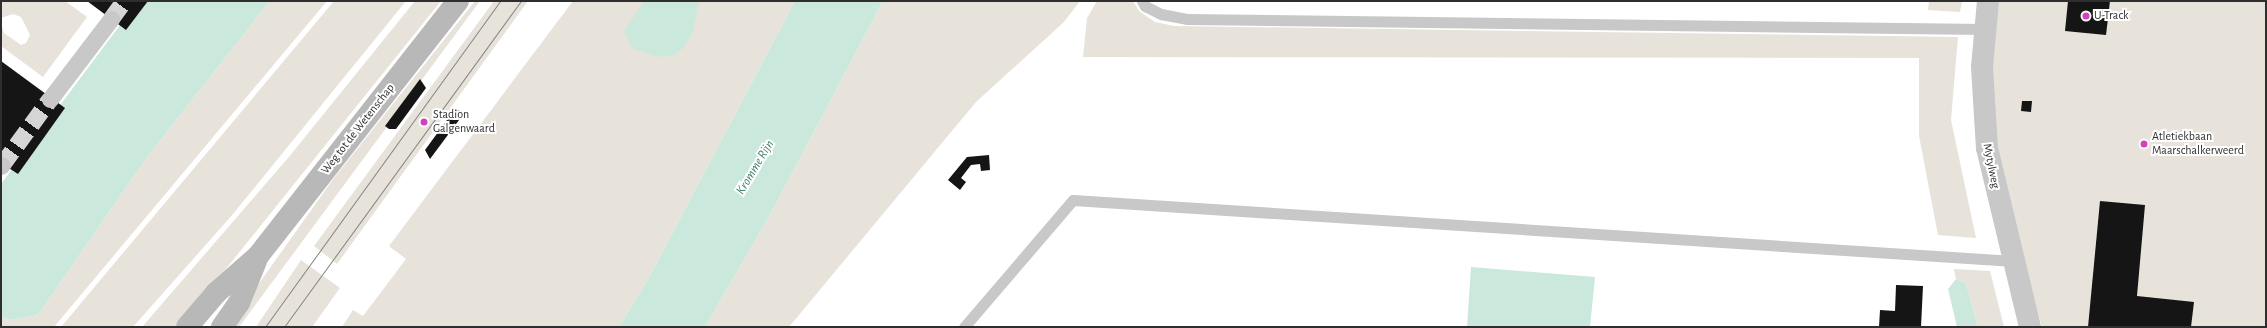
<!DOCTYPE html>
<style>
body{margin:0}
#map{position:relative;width:2267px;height:328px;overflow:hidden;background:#fff;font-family:"Alegreya Sans",sans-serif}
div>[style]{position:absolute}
.green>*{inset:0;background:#e7e3da}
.water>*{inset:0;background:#cbe8dd}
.building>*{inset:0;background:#151515}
.pedestrian-tunnel>*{height:17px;margin-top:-8.5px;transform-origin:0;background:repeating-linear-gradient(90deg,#d5d5d5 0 17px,transparent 0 25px)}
.service>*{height:11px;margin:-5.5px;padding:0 5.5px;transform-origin:5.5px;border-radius:5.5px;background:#c8c8c8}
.pedestrian>*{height:17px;margin:-8.5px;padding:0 8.5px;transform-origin:8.5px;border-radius:8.5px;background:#c8c8c8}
.minor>*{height:22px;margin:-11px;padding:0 11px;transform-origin:11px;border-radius:11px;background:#c8c8c8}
.secondary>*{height:22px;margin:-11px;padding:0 11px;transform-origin:11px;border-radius:11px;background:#b8b8b8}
.tram>*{height:1px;margin:-0.5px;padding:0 0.5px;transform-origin:0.5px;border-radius:0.5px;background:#838383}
.dots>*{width:11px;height:11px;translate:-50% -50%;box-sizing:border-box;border:2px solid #fff;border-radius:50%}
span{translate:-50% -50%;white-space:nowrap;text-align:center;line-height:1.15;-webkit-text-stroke:4px #fff;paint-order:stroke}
.poi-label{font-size:12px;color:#2e2e2e}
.left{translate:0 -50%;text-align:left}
.street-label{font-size:12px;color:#2e2e2e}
.water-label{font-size:13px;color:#418169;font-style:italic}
.frame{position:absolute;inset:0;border:2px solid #2e2e2e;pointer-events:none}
</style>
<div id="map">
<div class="green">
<i style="clip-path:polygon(1px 1px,65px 1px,87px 17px,43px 77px,1px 46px,1px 23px,4px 33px,21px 45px,26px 43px,30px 35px,21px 17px,13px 14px,1px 18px)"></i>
<i style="clip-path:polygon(270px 1px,327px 1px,54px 327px,1px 327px,1px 317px,11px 320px,38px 315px,147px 157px)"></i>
<i style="clip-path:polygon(334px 1px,406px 1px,233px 214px,133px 327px,61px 327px)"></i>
<i style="clip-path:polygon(415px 1px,441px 1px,217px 280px,177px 327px,142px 327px,288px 158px)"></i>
<i style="clip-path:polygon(475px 1px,480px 1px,239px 327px,228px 327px,334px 178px)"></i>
<i style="clip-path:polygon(494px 1px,528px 1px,337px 264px,314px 246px)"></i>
<i style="clip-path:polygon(573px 1px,795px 1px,646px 283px,619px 327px,342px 327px,353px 310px,363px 316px,406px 259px,389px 246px)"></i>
<i style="clip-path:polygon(883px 1px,1080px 1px,1064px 22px,976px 102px,789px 327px,705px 327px,771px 213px)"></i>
<i style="clip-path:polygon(1097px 1px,1133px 1px,1139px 11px,1155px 22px,1174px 26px,1958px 37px,1951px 120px,1976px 238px,1938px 235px,1919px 136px,1919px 58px,1083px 57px,1087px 18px)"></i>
<i style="clip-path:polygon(1929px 1px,1962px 1px,1960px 12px,1928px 10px)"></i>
<i style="clip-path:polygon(1993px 1px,2266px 1px,2266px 327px,2042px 327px,1991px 152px)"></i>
<i style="clip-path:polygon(301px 260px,340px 288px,312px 327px,256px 327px)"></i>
<i style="clip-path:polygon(1954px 269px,1990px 271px,2004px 327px,1978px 327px,1966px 283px,1956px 279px)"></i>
</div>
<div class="water">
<i style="clip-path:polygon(138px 1px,270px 1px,147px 157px,38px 315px,11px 320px,1px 317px,1px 184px)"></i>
<i style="clip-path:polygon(644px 1px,699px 1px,693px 32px,683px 48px,674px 55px,659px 57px,633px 49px,624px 31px)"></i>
<i style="clip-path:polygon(795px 1px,883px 1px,771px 213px,705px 327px,619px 327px,646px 283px)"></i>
<i style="clip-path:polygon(1471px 267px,1595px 277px,1590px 327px,1467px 327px)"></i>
<i style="clip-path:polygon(1956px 279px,1966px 283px,1978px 327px,1957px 327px,1948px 289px)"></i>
</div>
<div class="building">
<i style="clip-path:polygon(87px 1px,148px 1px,126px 30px)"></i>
<i style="clip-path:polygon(2068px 1px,2110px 1px,2106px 35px,2065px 31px)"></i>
<i style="clip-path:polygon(1px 61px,65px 108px,18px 174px,1px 163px)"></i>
<i style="clip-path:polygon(420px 79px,426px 88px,396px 129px,389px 129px,385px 126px)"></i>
<i style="clip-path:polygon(2022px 101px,2032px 101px,2031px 112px,2021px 111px)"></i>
<i style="clip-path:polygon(455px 109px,465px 112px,430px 159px,425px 150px)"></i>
<i style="clip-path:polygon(989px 155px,990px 170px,981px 171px,980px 164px,971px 165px,961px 178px,966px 182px,960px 190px,948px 180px,967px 157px)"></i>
<i style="clip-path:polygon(2100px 201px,2145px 205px,2137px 296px,2194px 302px,2191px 327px,2088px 327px)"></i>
<i style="clip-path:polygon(1896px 285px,1923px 286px,1921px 327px,1879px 327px,1880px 310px,1895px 311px)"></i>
</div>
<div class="pedestrian-tunnel">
<i style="left:111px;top:19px;width:22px;rotate:-54deg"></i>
<i style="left:2px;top:165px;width:82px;rotate:-54deg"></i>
</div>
<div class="service">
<i style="left:1142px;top:1px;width:6px;rotate:59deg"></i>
<i style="left:1145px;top:6px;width:18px;rotate:27deg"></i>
<i style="left:1161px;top:14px;width:26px;rotate:11deg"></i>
<i style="left:1187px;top:19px;width:798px;rotate:0.72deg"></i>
<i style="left:964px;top:327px;width:167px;rotate:-49.4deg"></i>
<i style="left:1073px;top:200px;width:943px;rotate:3.71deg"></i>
</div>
<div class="pedestrian">
<i style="left:50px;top:99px;width:101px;rotate:-52.7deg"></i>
<i style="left:1px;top:166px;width:1px;rotate:-45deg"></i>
</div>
<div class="minor">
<i style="left:1988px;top:1px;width:66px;rotate:95.2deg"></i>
<i style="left:1982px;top:67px;width:81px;rotate:86.5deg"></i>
<i style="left:1987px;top:148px;width:184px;rotate:76.5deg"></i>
</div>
<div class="secondary">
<i style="left:187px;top:327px;width:45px;rotate:-49.5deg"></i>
<i style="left:216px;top:293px;width:56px;rotate:-41.4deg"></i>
<i style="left:258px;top:256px;width:324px;rotate:-51.9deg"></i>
<i style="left:222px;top:327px;width:29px;rotate:-55deg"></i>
<i style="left:239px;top:303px;width:45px;rotate:-68deg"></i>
</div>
<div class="tram">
<i style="left:265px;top:327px;width:402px;rotate:-54.2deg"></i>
<i style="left:284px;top:327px;width:403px;rotate:-54deg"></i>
</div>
<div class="dots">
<i style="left:2086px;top:16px;background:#d342bc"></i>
<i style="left:424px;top:122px;background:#d342bc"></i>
<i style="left:2144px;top:144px;background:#d342bc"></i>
</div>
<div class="poi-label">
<span class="left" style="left:2094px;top:16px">U-Track</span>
<span class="left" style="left:433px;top:122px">Stadion<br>Galgenwaard</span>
<span class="left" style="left:2152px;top:144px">Atletiekbaan<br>Maarschalkerweerd</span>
</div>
<div class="street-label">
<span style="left:358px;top:129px;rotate:-52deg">Weg tot de Wetenschap</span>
<span style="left:1991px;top:166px;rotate:79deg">Mytylweg</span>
</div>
<div class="water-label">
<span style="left:756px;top:168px;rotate:-59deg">Kromme Rijn</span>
</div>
<div class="frame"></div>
</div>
